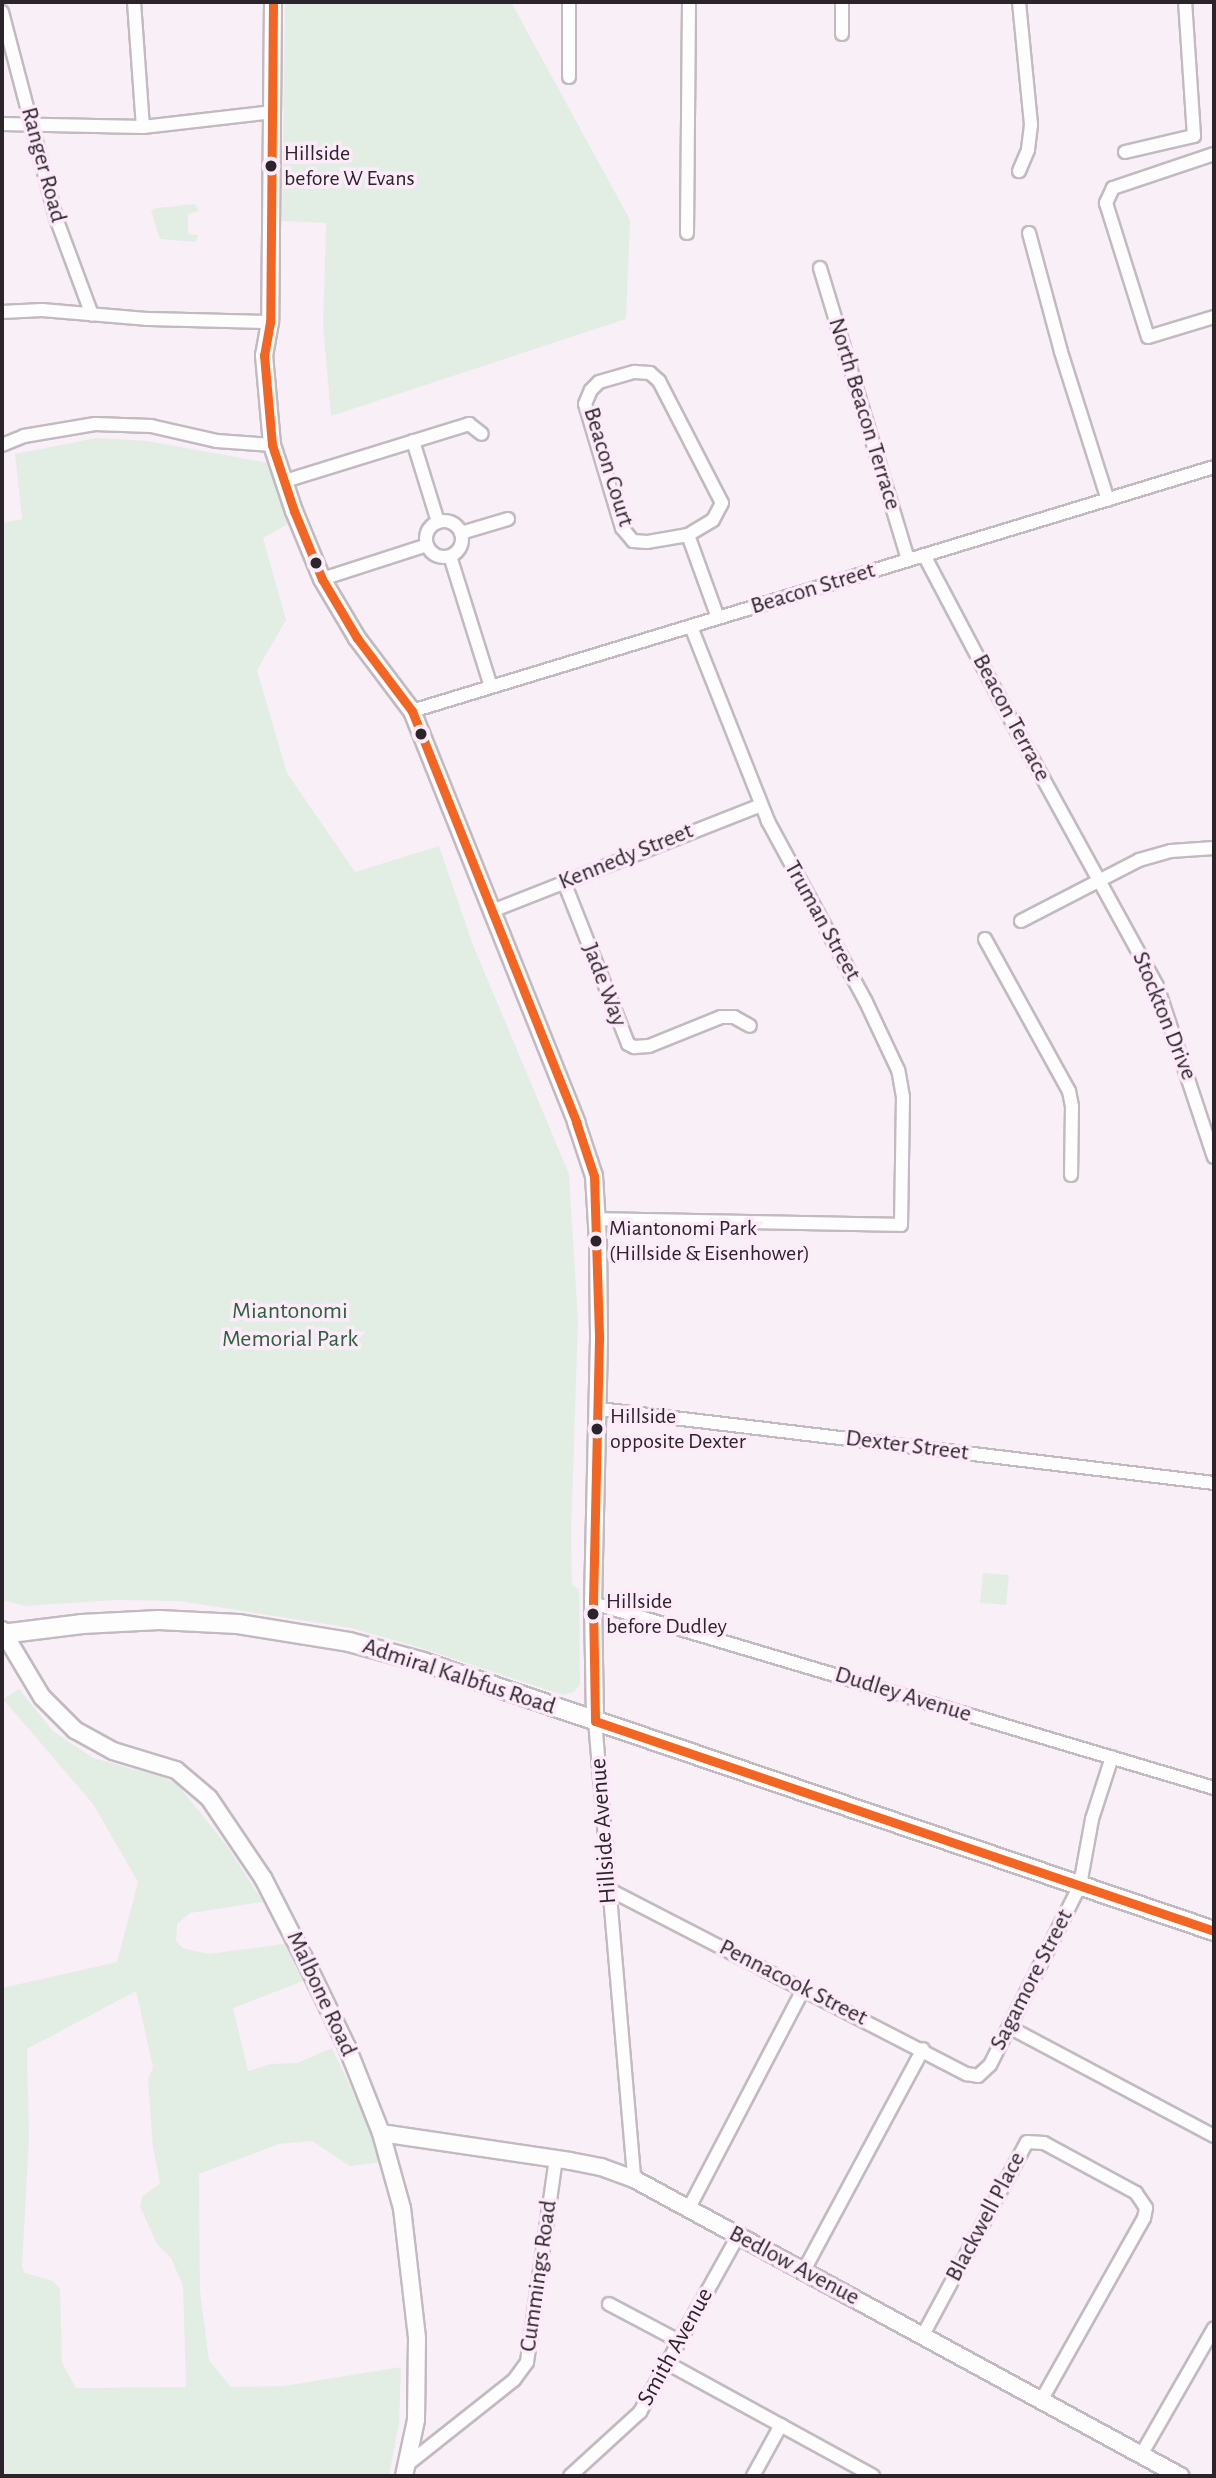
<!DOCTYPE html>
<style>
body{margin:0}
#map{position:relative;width:1216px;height:2478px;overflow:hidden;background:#f9eff7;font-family:"Alegreya Sans",sans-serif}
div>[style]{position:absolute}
.green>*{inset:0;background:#e2eee4}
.roads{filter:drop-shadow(2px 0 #c2bac1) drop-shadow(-2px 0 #c2bac1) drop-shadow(0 2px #c2bac1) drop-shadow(0 -2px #c2bac1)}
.minor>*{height:12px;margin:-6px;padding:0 6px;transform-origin:6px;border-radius:6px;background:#fefdfe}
.minor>.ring{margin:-6px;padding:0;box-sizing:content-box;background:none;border:12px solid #fefdfe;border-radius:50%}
.tertiary>*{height:16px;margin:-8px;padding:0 8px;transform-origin:8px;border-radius:8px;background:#fefdfe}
.secondary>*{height:18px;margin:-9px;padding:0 9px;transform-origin:9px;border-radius:9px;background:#fefdfe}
.bus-1>*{height:9px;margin:-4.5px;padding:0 4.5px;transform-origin:4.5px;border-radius:4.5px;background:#f26522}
.dots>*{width:19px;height:19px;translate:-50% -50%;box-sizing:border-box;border:4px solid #fdebfa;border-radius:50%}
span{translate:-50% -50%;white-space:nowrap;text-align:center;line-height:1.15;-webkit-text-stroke:7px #fdebfa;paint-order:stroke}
.bus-label{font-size:22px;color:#2b252b}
.left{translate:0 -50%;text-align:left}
.street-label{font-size:24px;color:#2b252b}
.park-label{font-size:24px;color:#2c623c}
.frame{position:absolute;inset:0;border:4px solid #2b252b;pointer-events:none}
</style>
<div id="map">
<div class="green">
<i style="clip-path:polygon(285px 2px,511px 2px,630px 220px,626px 319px,331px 416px,323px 326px,326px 223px,282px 221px)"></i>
<i style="clip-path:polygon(195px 204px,199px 211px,188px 214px,188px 234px,198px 235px,196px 242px,160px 239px,151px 211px,157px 208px)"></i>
<i style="clip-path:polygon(96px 438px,148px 441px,269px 463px,290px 523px,263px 538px,286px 620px,257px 670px,287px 773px,355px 872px,439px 846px,473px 945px,569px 1174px,578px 1321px,571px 1535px,572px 1585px,579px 1589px,580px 1684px,574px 1692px,563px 1695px,421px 1648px,351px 1628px,179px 1601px,115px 1600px,25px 1606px,2px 1600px,2px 523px,22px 519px,15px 454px)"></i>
<i style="clip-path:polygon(983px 1573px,1009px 1575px,1006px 1605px,980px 1603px)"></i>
<i style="clip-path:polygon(evenodd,19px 1689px,53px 1731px,93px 1758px,163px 1777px,178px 1785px,227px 1846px,263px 1902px,190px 1913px,177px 1924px,176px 1941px,183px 1948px,208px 1954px,284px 1944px,303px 1981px,233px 2008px,248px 2071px,271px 2064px,297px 2063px,332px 2048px,370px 2128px,383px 2162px,350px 2166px,312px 2141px,279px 2144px,199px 2174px,200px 2291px,209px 2360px,231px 2387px,284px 2386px,401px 2367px,399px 2423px,389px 2476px,2px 2476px,2px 1988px,117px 1962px,138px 1882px,93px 1804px,3px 1699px,19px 1689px,136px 1991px,153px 2067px,148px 2079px,153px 2148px,160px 2183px,142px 2197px,140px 2207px,157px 2244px,171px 2258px,183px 2286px,186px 2387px,76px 2388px,62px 2363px,60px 2289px,53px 2281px,25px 2273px,22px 2267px,29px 2139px,27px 2049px,136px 1991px)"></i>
</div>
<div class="roads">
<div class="minor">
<i style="left:134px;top:2px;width:125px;rotate:85.9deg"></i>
<i style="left:569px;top:2px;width:75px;rotate:90deg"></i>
<i style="left:842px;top:2px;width:32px;rotate:90deg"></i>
<i style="left:1019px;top:2px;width:124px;rotate:84.4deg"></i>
<i style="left:1031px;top:125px;width:25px;rotate:97deg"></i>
<i style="left:1028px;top:150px;width:23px;rotate:113deg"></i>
<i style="left:2px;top:12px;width:213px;rotate:75.3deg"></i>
<i style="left:56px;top:218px;width:103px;rotate:69.6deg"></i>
<i style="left:2px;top:124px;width:141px;rotate:1.2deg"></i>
<i style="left:143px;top:127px;width:131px;rotate:-6.6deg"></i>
<i style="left:1125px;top:152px;width:71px;rotate:-13.1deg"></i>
<i style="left:1194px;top:136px;width:134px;rotate:-93.8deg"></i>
<i style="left:1214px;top:154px;width:107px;rotate:161.4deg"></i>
<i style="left:1113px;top:188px;width:17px;rotate:115deg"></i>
<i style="left:1106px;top:203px;width:140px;rotate:72.6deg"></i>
<i style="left:1148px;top:337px;width:69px;rotate:-16.9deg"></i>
<i style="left:687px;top:233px;width:231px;rotate:-89.5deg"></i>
<i style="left:1029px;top:233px;width:123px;rotate:74.9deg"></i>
<i style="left:1061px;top:352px;width:155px;rotate:72.4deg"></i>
<i style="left:820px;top:268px;width:304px;rotate:73.2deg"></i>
<i style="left:2px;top:312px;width:40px;rotate:-2.9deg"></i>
<i style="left:42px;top:310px;width:104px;rotate:4.9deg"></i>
<i style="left:146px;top:319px;width:124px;rotate:1.4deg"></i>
<i style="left:635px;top:372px;width:15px;rotate:4deg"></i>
<i style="left:650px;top:373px;width:12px;rotate:42deg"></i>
<i style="left:659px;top:381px;width:137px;rotate:62.7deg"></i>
<i style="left:722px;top:503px;width:19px;rotate:118deg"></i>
<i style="left:713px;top:520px;width:29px;rotate:149deg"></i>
<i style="left:688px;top:535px;width:42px;rotate:170.3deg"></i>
<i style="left:647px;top:542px;width:14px;rotate:-176deg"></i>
<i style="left:633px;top:541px;width:17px;rotate:-130deg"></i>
<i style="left:622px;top:528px;width:129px;rotate:-106.6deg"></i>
<i style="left:585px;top:404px;width:15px;rotate:-67deg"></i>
<i style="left:591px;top:390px;width:11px;rotate:-45deg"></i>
<i style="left:599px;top:382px;width:37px;rotate:-16deg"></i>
<i style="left:413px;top:441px;width:85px;rotate:72.8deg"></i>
<i style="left:2px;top:445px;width:24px;rotate:-22deg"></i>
<i style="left:24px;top:436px;width:72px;rotate:-9.6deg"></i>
<i style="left:95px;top:424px;width:56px;rotate:2deg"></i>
<i style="left:151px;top:426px;width:68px;rotate:12.8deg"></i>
<i style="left:217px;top:441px;width:55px;rotate:4.2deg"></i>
<i style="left:285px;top:481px;width:193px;rotate:-17.2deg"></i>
<i style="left:469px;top:424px;width:16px;rotate:38deg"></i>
<i class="ring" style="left:426px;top:521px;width:24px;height:24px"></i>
<i style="left:461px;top:533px;width:49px;rotate:-16.6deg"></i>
<i style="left:688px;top:535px;width:88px;rotate:70.1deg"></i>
<i style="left:924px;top:555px;width:189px;rotate:62.2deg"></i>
<i style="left:1012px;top:722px;width:301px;rotate:61.2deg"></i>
<i style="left:1157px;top:986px;width:180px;rotate:71.6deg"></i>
<i style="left:450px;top:556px;width:137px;rotate:72.6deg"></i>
<i style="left:322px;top:579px;width:110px;rotate:-17.9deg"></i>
<i style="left:412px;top:711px;width:838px;rotate:-16.92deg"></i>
<i style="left:564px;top:882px;width:174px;rotate:68.4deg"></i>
<i style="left:628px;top:1044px;width:7px;rotate:27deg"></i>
<i style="left:634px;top:1047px;width:15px;rotate:-4deg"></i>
<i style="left:649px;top:1046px;width:78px;rotate:-21.9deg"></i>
<i style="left:721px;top:1017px;width:13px"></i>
<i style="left:734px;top:1017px;width:18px;rotate:29deg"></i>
<i style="left:492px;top:911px;width:289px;rotate:-21.5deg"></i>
<i style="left:1021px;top:921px;width:133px;rotate:-27.3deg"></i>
<i style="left:1139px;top:860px;width:33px;rotate:-16deg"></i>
<i style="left:1171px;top:851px;width:43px;rotate:-4deg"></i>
<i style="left:985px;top:939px;width:174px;rotate:61.1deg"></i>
<i style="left:1069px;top:1091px;width:15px;rotate:79deg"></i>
<i style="left:1072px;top:1106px;width:69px;rotate:90.8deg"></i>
<i style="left:597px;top:1219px;width:304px;rotate:1.1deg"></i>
<i style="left:901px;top:1225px;width:128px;rotate:-89.1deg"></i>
<i style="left:903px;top:1097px;width:27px;rotate:-100deg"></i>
<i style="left:898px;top:1070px;width:77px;rotate:-115.2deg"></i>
<i style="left:865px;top:1000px;width:204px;rotate:-118.5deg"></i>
<i style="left:768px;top:821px;width:209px;rotate:-111.6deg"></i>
<i style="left:599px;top:1409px;width:619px;rotate:6.86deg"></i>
<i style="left:593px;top:1603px;width:648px;rotate:16.59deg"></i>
<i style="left:595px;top:1721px;width:460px;rotate:85.1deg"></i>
<i style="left:608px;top:1889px;width:404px;rotate:27.3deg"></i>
<i style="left:967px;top:2074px;width:11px;rotate:10deg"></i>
<i style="left:978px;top:2076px;width:16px;rotate:-43deg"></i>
<i style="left:990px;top:2065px;width:201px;rotate:-63.4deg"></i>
<i style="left:1080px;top:1885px;width:67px;rotate:-79.7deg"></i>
<i style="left:1092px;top:1819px;width:65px;rotate:-72.1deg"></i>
<i style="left:1009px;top:2027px;width:232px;rotate:28deg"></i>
<i style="left:689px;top:2208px;width:248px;rotate:-62.4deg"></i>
<i style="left:803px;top:2272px;width:253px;rotate:-61.7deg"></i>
<i style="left:609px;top:2304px;width:79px;rotate:27.9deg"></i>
<i style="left:923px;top:2335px;width:219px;rotate:-61.7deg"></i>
<i style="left:1027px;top:2142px;width:17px;rotate:3deg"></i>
<i style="left:1044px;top:2143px;width:105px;rotate:28.5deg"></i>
<i style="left:1136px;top:2193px;width:18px;rotate:56deg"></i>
<i style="left:1146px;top:2208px;width:10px;rotate:101deg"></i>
<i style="left:1144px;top:2218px;width:210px;rotate:119.4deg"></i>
<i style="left:667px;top:2363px;width:235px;rotate:28.7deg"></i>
<i style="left:1141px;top:2455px;width:146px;rotate:-60.1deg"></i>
<i style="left:408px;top:2464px;width:135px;rotate:-38.4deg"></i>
<i style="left:514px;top:2380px;width:22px;rotate:-54deg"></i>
<i style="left:527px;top:2362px;width:206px;rotate:-81.9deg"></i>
<i style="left:570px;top:2476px;width:95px;rotate:-42.4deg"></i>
<i style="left:640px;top:2412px;width:201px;rotate:-60.9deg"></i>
<i style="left:753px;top:2476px;width:58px;rotate:-61.2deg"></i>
</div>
<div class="tertiary">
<i style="left:273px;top:2px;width:320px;rotate:90.5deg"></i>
<i style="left:270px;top:322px;width:34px;rotate:100deg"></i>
<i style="left:264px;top:355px;width:90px;rotate:84.9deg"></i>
<i style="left:272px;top:445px;width:70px;rotate:71.6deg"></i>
<i style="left:294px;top:511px;width:74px;rotate:67.6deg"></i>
<i style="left:322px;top:579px;width:69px;rotate:59.3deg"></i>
<i style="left:357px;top:638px;width:91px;rotate:53deg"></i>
<i style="left:412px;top:711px;width:443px;rotate:68.2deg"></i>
<i style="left:576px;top:1122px;width:57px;rotate:71.6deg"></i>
<i style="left:594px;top:1176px;width:65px;rotate:86.5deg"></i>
<i style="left:598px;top:1241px;width:98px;rotate:89.4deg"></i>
<i style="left:599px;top:1339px;width:264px;rotate:91.3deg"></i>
<i style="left:593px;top:1603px;width:118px;rotate:89deg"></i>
<i style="left:2px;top:1630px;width:78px;rotate:59.2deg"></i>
<i style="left:42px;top:1697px;width:47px;rotate:45deg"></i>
<i style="left:75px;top:1730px;width:43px;rotate:28.9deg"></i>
<i style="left:113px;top:1751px;width:66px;rotate:16.8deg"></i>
<i style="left:176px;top:1770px;width:43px;rotate:40.3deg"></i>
<i style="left:209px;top:1798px;width:97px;rotate:56deg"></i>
<i style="left:263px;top:1878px;width:90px;rotate:62.9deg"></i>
<i style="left:304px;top:1958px;width:99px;rotate:64.2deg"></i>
<i style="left:347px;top:2047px;width:92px;rotate:68.4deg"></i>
<i style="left:381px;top:2133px;width:78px;rotate:74.4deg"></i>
<i style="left:402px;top:2208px;width:131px;rotate:83.4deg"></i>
<i style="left:417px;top:2338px;width:82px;rotate:90.7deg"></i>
<i style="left:416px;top:2420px;width:57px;rotate:102.1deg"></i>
<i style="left:381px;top:2133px;width:191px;rotate:8.4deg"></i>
<i style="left:570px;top:2161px;width:32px;rotate:11deg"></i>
<i style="left:601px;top:2167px;width:35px;rotate:20deg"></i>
<i style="left:634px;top:2179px;width:622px;rotate:28.54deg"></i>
</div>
<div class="secondary">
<i style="left:2px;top:1634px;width:81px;rotate:-7.1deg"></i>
<i style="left:82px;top:1624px;width:77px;rotate:-3deg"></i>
<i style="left:159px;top:1620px;width:79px;rotate:2.9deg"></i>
<i style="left:238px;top:1624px;width:112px;rotate:9.2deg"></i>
<i style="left:349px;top:1642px;width:77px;rotate:15.1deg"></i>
<i style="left:423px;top:1662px;width:835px;rotate:18.78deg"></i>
</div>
</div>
<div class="bus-1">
<i style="left:273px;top:2px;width:320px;rotate:90.5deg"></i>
<i style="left:270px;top:322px;width:34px;rotate:100deg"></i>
<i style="left:264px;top:355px;width:90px;rotate:84.9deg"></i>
<i style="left:272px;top:445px;width:70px;rotate:71.6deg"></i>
<i style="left:294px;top:511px;width:74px;rotate:67.6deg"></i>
<i style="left:322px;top:579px;width:69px;rotate:59.3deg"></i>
<i style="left:357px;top:638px;width:91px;rotate:53deg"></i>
<i style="left:412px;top:711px;width:443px;rotate:68.2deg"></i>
<i style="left:576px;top:1122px;width:57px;rotate:71.6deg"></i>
<i style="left:594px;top:1176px;width:163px;rotate:88.2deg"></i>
<i style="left:599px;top:1339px;width:264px;rotate:91.3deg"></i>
<i style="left:593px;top:1603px;width:118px;rotate:89deg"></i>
<i style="left:595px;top:1721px;width:654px;rotate:18.74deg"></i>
</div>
<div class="dots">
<i style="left:271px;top:166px;background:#2b252b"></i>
<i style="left:316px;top:563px;background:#2b252b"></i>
<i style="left:421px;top:734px;background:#2b252b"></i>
<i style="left:596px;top:1241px;background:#2b252b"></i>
<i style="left:597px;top:1429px;background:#2b252b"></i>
<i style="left:593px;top:1614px;background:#2b252b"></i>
</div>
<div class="bus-label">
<span class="left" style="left:284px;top:166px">Hillside<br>before W Evans</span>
<span class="left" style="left:609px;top:1241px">Miantonomi Park<br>(Hillside &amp; Eisenhower)</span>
<span class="left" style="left:610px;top:1429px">Hillside<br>opposite Dexter</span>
<span class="left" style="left:606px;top:1614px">Hillside<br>before Dudley</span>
</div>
<div class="street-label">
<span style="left:43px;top:165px;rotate:75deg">Ranger Road</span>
<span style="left:864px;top:414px;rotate:73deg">North Beacon Terrace</span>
<span style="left:608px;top:467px;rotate:73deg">Beacon Court</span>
<span style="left:813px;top:589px;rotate:-17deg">Beacon Street</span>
<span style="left:1011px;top:718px;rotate:62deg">Beacon Terrace</span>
<span style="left:626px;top:857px;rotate:-22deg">Kennedy Street</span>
<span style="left:822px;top:921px;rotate:61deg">Truman Street</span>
<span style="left:604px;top:985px;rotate:69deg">Jade Way</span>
<span style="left:1164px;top:1016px;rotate:68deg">Stockton Drive</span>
<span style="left:907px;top:1446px;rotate:7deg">Dexter Street</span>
<span style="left:459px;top:1677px;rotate:18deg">Admiral Kalbfus Road</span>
<span style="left:903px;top:1695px;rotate:17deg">Dudley Avenue</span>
<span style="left:604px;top:1831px;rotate:-94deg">Hillside Avenue</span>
<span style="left:1032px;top:1980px;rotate:-63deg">Sagamore Street</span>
<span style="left:793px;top:1983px;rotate:27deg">Pennacook Street</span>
<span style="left:321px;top:1994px;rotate:65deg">Malbone Road</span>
<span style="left:986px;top:2217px;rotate:-62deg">Blackwell Place</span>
<span style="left:794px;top:2266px;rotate:28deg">Bedlow Avenue</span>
<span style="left:539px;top:2276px;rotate:-82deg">Cummings Road</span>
<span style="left:676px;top:2347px;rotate:-61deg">Smith Avenue</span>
</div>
<div class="park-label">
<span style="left:290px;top:1326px">Miantonomi<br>Memorial Park</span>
</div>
<div class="frame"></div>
</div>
